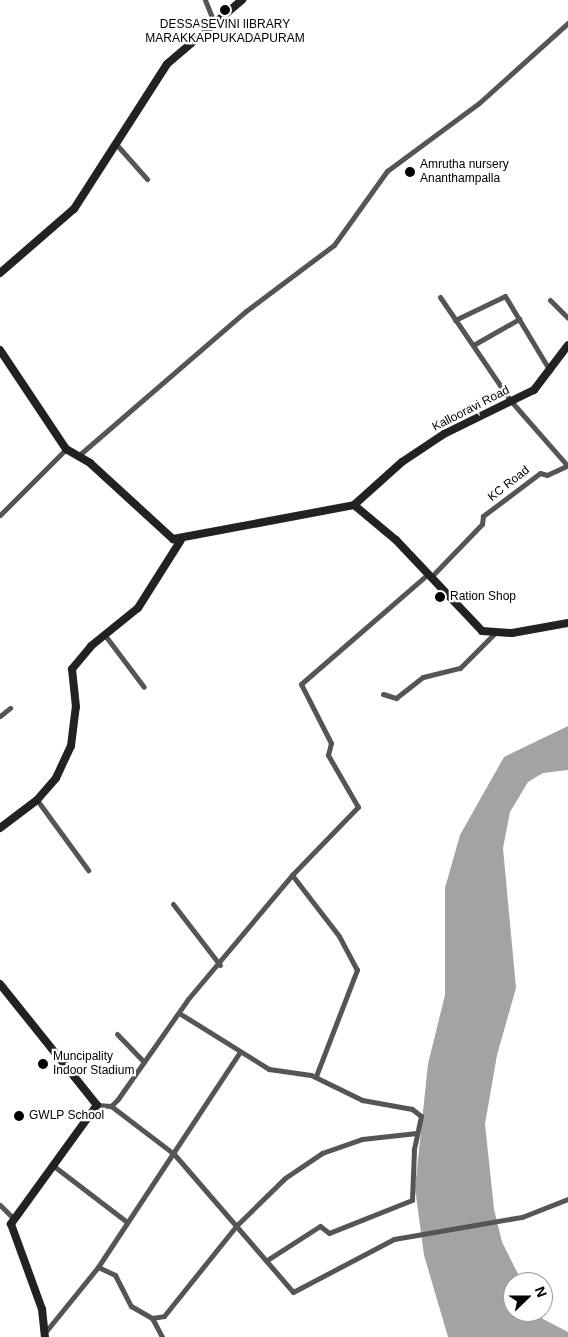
<!DOCTYPE html>
<style>
body{margin:0}
#map{position:relative;width:568px;height:1337px;overflow:hidden;background:#fff;font-family:Arial,sans-serif}
div>[style]{position:absolute}
.water>*{inset:0;background:#a3a3a3}
.minor>*{height:5px;margin:-2.5px;padding:0 2.5px;transform-origin:2.5px;border-radius:2.5px;background:#555}
.secondary>*{height:8px;margin:-4px;padding:0 4px;transform-origin:4px;border-radius:4px;background:#222}
.dots>*{width:14px;height:14px;translate:-50% -50%;box-sizing:border-box;border:2px solid #fff;border-radius:50%}
span{translate:-50% -50%;white-space:nowrap;text-align:center;line-height:1.15;-webkit-text-stroke:4.5px #fff;paint-order:stroke}
.poi-label{font-size:12px;color:#000}
.left{translate:0 -50%;text-align:left}
.street-label{font-size:12px;color:#000}
.north{position:absolute;left:503px;top:1272px;width:50px;height:50px;box-sizing:border-box;background:#fff;border:1px solid #999;border-radius:50%;rotate:68deg;font-size:14px;font-weight:700;line-height:20px;text-align:center;color:#000}
.north::after{content:'';display:block;margin:auto;width:18px;height:22px;background:#000;clip-path:polygon(50% 0,100% 100%,50% 72%,0 100%)}
</style>
<div id="map">
<div class="water">
<i style="clip-path:polygon(568px 726px,568px 770px,543px 773px,528px 782px,510px 812px,503px 848px,516px 988px,497px 1055px,485px 1124px,494px 1209px,502px 1242px,522px 1282px,513px 1282px,513px 1312px,539px 1312px,543px 1319px,568px 1332px,568px 1337px,448px 1337px,424px 1255px,415px 1188px,428px 1064px,445px 995px,445px 888px,460px 835px,504px 757px)"></i>
</div>
<div class="minor">
<i style="left:205px;top:0;width:27px;rotate:68deg"></i>
<i style="left:116px;top:144px;width:47px;rotate:48.5deg"></i>
<i style="left:440px;top:297px;width:125px;rotate:55.8deg"></i>
<i style="left:510px;top:400px;width:85px;rotate:48.8deg"></i>
<i style="left:550px;top:300px;width:25px;rotate:45deg"></i>
<i style="left:455px;top:320px;width:55px;rotate:-25.6deg"></i>
<i style="left:505px;top:296px;width:87px;rotate:59deg"></i>
<i style="left:475px;top:344px;width:51px;rotate:-29.6deg"></i>
<i style="left:78px;top:456px;width:222px;rotate:-40.8deg"></i>
<i style="left:246px;top:311px;width:110px;rotate:-36.9deg"></i>
<i style="left:334px;top:245px;width:91px;rotate:-54.4deg"></i>
<i style="left:387px;top:171px;width:114px;rotate:-36.5deg"></i>
<i style="left:479px;top:103px;width:120px;rotate:-42deg"></i>
<i style="left:0;top:515px;width:93px;rotate:-45deg"></i>
<i style="left:430px;top:578px;width:75px;rotate:-46.1deg"></i>
<i style="left:482px;top:524px;width:8px;rotate:-83deg"></i>
<i style="left:483px;top:516px;width:71px;rotate:-37deg"></i>
<i style="left:540px;top:473px;width:7px;rotate:16deg"></i>
<i style="left:547px;top:475px;width:23px;rotate:-25deg"></i>
<i style="left:104px;top:634px;width:66px;rotate:53deg"></i>
<i style="left:383px;top:694px;width:14px;rotate:17deg"></i>
<i style="left:396px;top:698px;width:34px;rotate:-38deg"></i>
<i style="left:423px;top:677px;width:38px;rotate:-14deg"></i>
<i style="left:460px;top:668px;width:48px;rotate:-45deg"></i>
<i style="left:0;top:716px;width:13px;rotate:-39deg"></i>
<i style="left:37px;top:800px;width:87px;rotate:53.9deg"></i>
<i style="left:173px;top:904px;width:77px;rotate:52.4deg"></i>
<i style="left:179px;top:1013px;width:106px;rotate:31.9deg"></i>
<i style="left:269px;top:1069px;width:42px;rotate:8.1deg"></i>
<i style="left:311px;top:1075px;width:57px;rotate:26.1deg"></i>
<i style="left:362px;top:1100px;width:51px;rotate:10.2deg"></i>
<i style="left:412px;top:1109px;width:11px;rotate:38deg"></i>
<i style="left:421px;top:1116px;width:35px;rotate:102deg"></i>
<i style="left:414px;top:1150px;width:50px;rotate:92.3deg"></i>
<i style="left:412px;top:1200px;width:89px;rotate:158.3deg"></i>
<i style="left:329px;top:1233px;width:11px;rotate:-142deg"></i>
<i style="left:320px;top:1226px;width:63px;rotate:147.3deg"></i>
<i style="left:117px;top:1034px;width:39px;rotate:46deg"></i>
<i style="left:316px;top:1076px;width:114px;rotate:-68.9deg"></i>
<i style="left:357px;top:970px;width:38px;rotate:-118deg"></i>
<i style="left:339px;top:936px;width:77px;rotate:-127.6deg"></i>
<i style="left:292px;top:875px;width:95px;rotate:-45.9deg"></i>
<i style="left:358px;top:807px;width:60px;rotate:-120deg"></i>
<i style="left:328px;top:755px;width:12px;rotate:-76deg"></i>
<i style="left:331px;top:743px;width:66px;rotate:-117deg"></i>
<i style="left:301px;top:684px;width:167px;rotate:-40.9deg"></i>
<i style="left:97px;top:1105px;width:14px;rotate:4deg"></i>
<i style="left:111px;top:1106px;width:10px;rotate:-45deg"></i>
<i style="left:118px;top:1099px;width:122px;rotate:-55deg"></i>
<i style="left:188px;top:999px;width:162px;rotate:-50deg"></i>
<i style="left:111px;top:1106px;width:79px;rotate:37.3deg"></i>
<i style="left:174px;top:1154px;width:182px;rotate:49.2deg"></i>
<i style="left:293px;top:1292px;width:114px;rotate:-27.7deg"></i>
<i style="left:394px;top:1239px;width:130px;rotate:-9.8deg"></i>
<i style="left:522px;top:1217px;width:49px;rotate:-21.4deg"></i>
<i style="left:55px;top:1167px;width:91px;rotate:37.4deg"></i>
<i style="left:0;top:1205px;width:20px;rotate:45deg"></i>
<i style="left:98px;top:1267px;width:256px;rotate:-56.6deg"></i>
<i style="left:152px;top:1318px;width:21px;rotate:62deg"></i>
<i style="left:47px;top:1330px;width:81px;rotate:-51deg"></i>
<i style="left:98px;top:1267px;width:19px;rotate:25deg"></i>
<i style="left:115px;top:1275px;width:35px;rotate:63deg"></i>
<i style="left:131px;top:1306px;width:24px;rotate:30deg"></i>
<i style="left:152px;top:1318px;width:12px;rotate:-9deg"></i>
<i style="left:164px;top:1316px;width:117px;rotate:-51.3deg"></i>
<i style="left:237px;top:1225px;width:67px;rotate:-44.4deg"></i>
<i style="left:285px;top:1178px;width:45px;rotate:-34deg"></i>
<i style="left:322px;top:1153px;width:42px;rotate:-19.3deg"></i>
<i style="left:362px;top:1139px;width:55px;rotate:-6.2deg"></i>
</div>
<div class="secondary">
<i style="left:0;top:273px;width:98px;rotate:-40.9deg"></i>
<i style="left:74px;top:209px;width:172px;rotate:-57.3deg"></i>
<i style="left:167px;top:64px;width:99px;rotate:-40.5deg"></i>
<i style="left:0;top:350px;width:119px;rotate:56.3deg"></i>
<i style="left:66px;top:449px;width:28px;rotate:30deg"></i>
<i style="left:90px;top:463px;width:113px;rotate:42.5deg"></i>
<i style="left:173px;top:539px;width:184px;rotate:-10.6deg"></i>
<i style="left:354px;top:505px;width:64px;rotate:-41.9deg"></i>
<i style="left:402px;top:462px;width:50px;rotate:-33.7deg"></i>
<i style="left:444px;top:434px;width:100px;rotate:-26.1deg"></i>
<i style="left:534px;top:390px;width:56px;rotate:-52.9deg"></i>
<i style="left:354px;top:505px;width:55px;rotate:39.8deg"></i>
<i style="left:396px;top:540px;width:125px;rotate:46.6deg"></i>
<i style="left:482px;top:631px;width:30px;rotate:4deg"></i>
<i style="left:512px;top:633px;width:57px;rotate:-10.1deg"></i>
<i style="left:0;top:828px;width:46px;rotate:-37.1deg"></i>
<i style="left:37px;top:800px;width:29px;rotate:-49deg"></i>
<i style="left:56px;top:778px;width:35px;rotate:-65deg"></i>
<i style="left:71px;top:746px;width:39px;rotate:-83deg"></i>
<i style="left:76px;top:707px;width:38px;rotate:-96deg"></i>
<i style="left:72px;top:669px;width:30px;rotate:-50deg"></i>
<i style="left:91px;top:646px;width:60px;rotate:-39deg"></i>
<i style="left:138px;top:608px;width:80px;rotate:-57.7deg"></i>
<i style="left:0;top:984px;width:155px;rotate:51.3deg"></i>
<i style="left:97px;top:1105px;width:147px;rotate:125.9deg"></i>
<i style="left:11px;top:1224px;width:90px;rotate:70deg"></i>
<i style="left:42px;top:1309px;width:28px;rotate:84deg"></i>
</div>
<div class="dots">
<i style="left:225px;top:10px;background:#000"></i>
<i style="left:410px;top:172px;background:#000"></i>
<i style="left:440px;top:597px;background:#000"></i>
<i style="left:43px;top:1064px;background:#000"></i>
<i style="left:19px;top:1116px;background:#000"></i>
</div>
<div class="poi-label">
<span style="left:225px;top:32px">DESSASEVINI lIBRARY<br>MARAKKAPPUKADAPURAM</span>
<span class="left" style="left:420px;top:172px">Amrutha nursery<br>Ananthampalla</span>
<span class="left" style="left:450px;top:597px">Ration Shop</span>
<span class="left" style="left:53px;top:1064px">Muncipality<br>Indoor Stadium</span>
<span class="left" style="left:29px;top:1116px">GWLP School</span>
</div>
<div class="street-label">
<span style="left:471px;top:409px;rotate:-27deg">Kallooravi Road</span>
<span style="left:509px;top:484px;rotate:-38deg">KC Road</span>
</div>
<div class="north">N</div>
</div>
